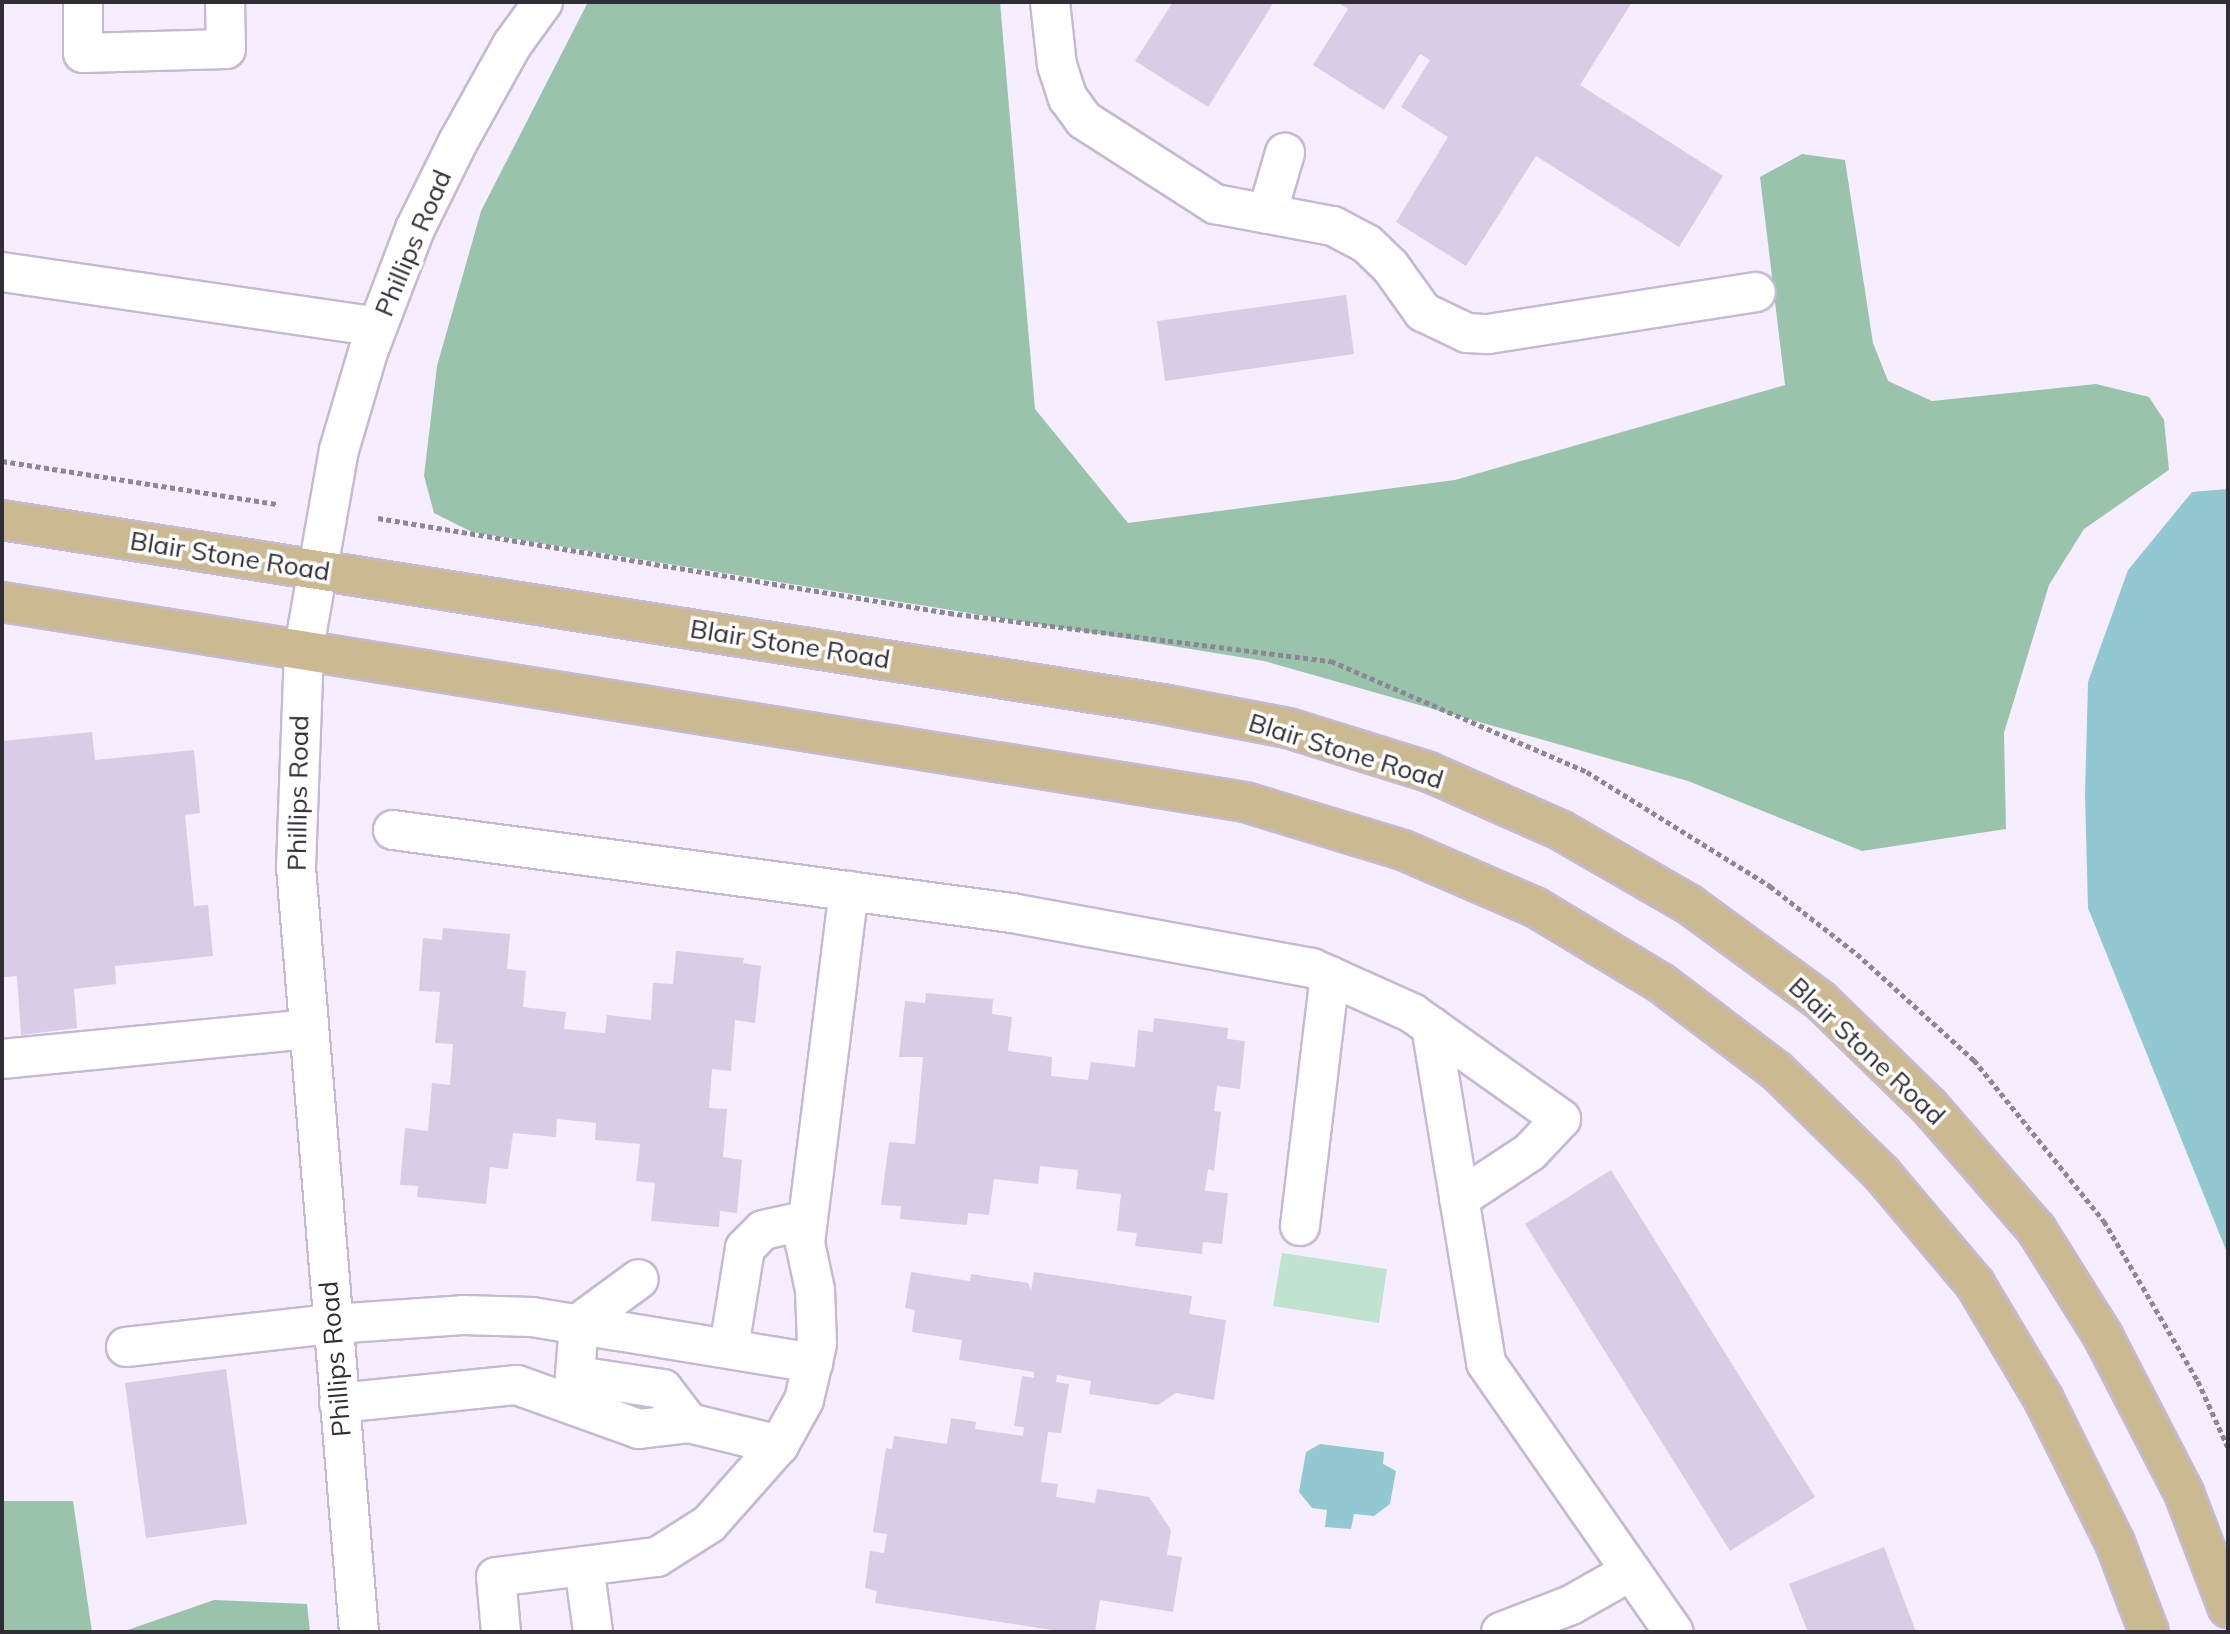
<!DOCTYPE html>
<style>
body{margin:0}
#map{position:relative;width:2230px;height:1634px;overflow:hidden;background:#f6eeff;font-family:Mulish,sans-serif}
div>[style]{position:absolute}
.green>*{inset:0;background:#c0e3cf}
.forest>*{inset:0;background:#99c4ab}
.water>*{inset:0;background:#92c8d2}
.building>*{inset:0;background:#d8cce7}
.path>*{height:4.5px;margin-top:-2.25px;transform-origin:0;background:repeating-linear-gradient(90deg,#8c8794 0 5px,transparent 0 8.5px)}
.roads{filter:drop-shadow(2px 0 #c5b9d3) drop-shadow(-2px 0 #c5b9d3) drop-shadow(0 2px #c5b9d3) drop-shadow(0 -2px #c5b9d3)}
.minor>*{height:38px;margin:-19px;padding:0 19px;transform-origin:19px;border-radius:19px;background:#fff}
.major>*{height:38px;margin:-19px;padding:0 19px;transform-origin:19px;border-radius:19px;background:#cbb992}
span{translate:-50% -50%;white-space:nowrap;text-align:center;line-height:1.15;-webkit-text-stroke:7px #fff;paint-order:stroke}
.street-label{font-size:26px;color:#312d37}
.frame{position:absolute;inset:0;border:4px solid #312d37;pointer-events:none}
</style>
<div id="map">
<div class="green">
<i style="clip-path:polygon(1282px 1253px,1387px 1269px,1379px 1323px,1273px 1306px)"></i>
</div>
<div class="forest">
<i style="clip-path:polygon(588px 2px,1000px 2px,1035px 409px,1128px 523px,1455px 480px,1785px 385px,1760px 177px,1802px 154px,1845px 160px,1873px 343px,1888px 381px,1932px 401px,2096px 384px,2149px 397px,2164px 420px,2169px 470px,2084px 529px,2049px 585px,2004px 733px,2006px 829px,1862px 851px,1688px 781px,1264px 661px,472px 532px,434px 513px,424px 476px,437px 366px,481px 211px)"></i>
<i style="clip-path:polygon(2px 1501px,73px 1501px,92px 1632px,2px 1632px)"></i>
<i style="clip-path:polygon(214px 1600px,307px 1604px,310px 1632px,122px 1632px)"></i>
</div>
<div class="water">
<i style="clip-path:polygon(2228px 489px,2228px 1255px,2088px 908px,2085px 795px,2088px 682px,2128px 570px,2192px 492px)"></i>
<i style="clip-path:polygon(1320px 1444px,1384px 1452px,1383px 1464px,1396px 1471px,1390px 1504px,1374px 1516px,1354px 1514px,1351px 1529px,1325px 1527px,1327px 1510px,1312px 1508px,1299px 1492px,1306px 1452px)"></i>
</div>
<div class="building">
<i style="clip-path:polygon(1173px 2px,1274px 2px,1208px 107px,1135px 61px)"></i>
<i style="clip-path:polygon(1337px 2px,1632px 2px,1580px 85px,1723px 176px,1679px 247px,1536px 156px,1466px 266px,1396px 222px,1448px 137px,1401px 107px,1430px 60px,1420px 54px,1384px 110px,1313px 65px,1348px 9px)"></i>
<i style="clip-path:polygon(1346px 295px,1354px 354px,1165px 381px,1157px 321px)"></i>
<i style="clip-path:polygon(92px 732px,95px 760px,194px 750px,200px 813px,185px 815px,194px 906px,208px 905px,213px 956px,115px 966px,116px 984px,74px 989px,77px 1028px,21px 1035px,17px 976px,2px 977px,2px 741px)"></i>
<i style="clip-path:polygon(443px 928px,510px 934px,507px 969px,526px 971px,523px 1007px,566px 1012px,564px 1029px,605px 1033px,607px 1015px,651px 1020px,653px 983px,673px 984px,676px 951px,744px 958px,743px 963px,761px 966px,755px 1023px,735px 1020px,731px 1071px,712px 1069px,709px 1108px,727px 1109px,723px 1157px,742px 1160px,737px 1213px,720px 1211px,719px 1227px,651px 1221px,655px 1183px,636px 1181px,640px 1144px,595px 1140px,596px 1123px,557px 1119px,556px 1137px,513px 1133px,508px 1169px,490px 1167px,486px 1204px,417px 1197px,418px 1186px,400px 1185px,405px 1128px,428px 1131px,432px 1083px,450px 1085px,453px 1044px,435px 1043px,440px 992px,419px 991px,423px 938px,442px 940px)"></i>
<i style="clip-path:polygon(926px 993px,993px 999px,992px 1014px,1012px 1017px,1008px 1051px,1052px 1057px,1051px 1076px,1088px 1080px,1091px 1062px,1135px 1067px,1138px 1030px,1153px 1032px,1154px 1018px,1228px 1028px,1227px 1039px,1245px 1041px,1240px 1089px,1217px 1086px,1214px 1111px,1221px 1112px,1214px 1171px,1208px 1169px,1205px 1191px,1228px 1193px,1222px 1244px,1203px 1242px,1202px 1254px,1135px 1246px,1137px 1233px,1117px 1231px,1121px 1194px,1076px 1189px,1078px 1170px,1040px 1166px,1038px 1184px,994px 1179px,989px 1215px,968px 1213px,967px 1225px,900px 1219px,901px 1206px,881px 1205px,889px 1142px,915px 1144px,923px 1057px,899px 1057px,905px 1001px,925px 1003px)"></i>
<i style="clip-path:polygon(1611px 1170px,1815px 1497px,1730px 1551px,1525px 1224px)"></i>
<i style="clip-path:polygon(911px 1272px,970px 1281px,971px 1274px,1028px 1283px,1031px 1290px,1034px 1272px,1192px 1296px,1189px 1314px,1226px 1320px,1214px 1400px,1176px 1393px,1158px 1405px,1089px 1394px,1091px 1381px,1057px 1375px,1056px 1382px,1069px 1384px,1061px 1433px,1048px 1432px,1041px 1482px,1058px 1484px,1056px 1497px,1095px 1503px,1097px 1489px,1149px 1497px,1171px 1530px,1167px 1555px,1182px 1557px,1173px 1612px,1100px 1600px,1095px 1632px,1066px 1632px,875px 1603px,877px 1591px,865px 1588px,870px 1551px,884px 1553px,887px 1534px,873px 1532px,886px 1448px,892px 1449px,894px 1436px,947px 1444px,951px 1418px,976px 1422px,975px 1429px,1023px 1436px,1024px 1427px,1014px 1426px,1022px 1376px,1034px 1378px,1034px 1372px,959px 1360px,962px 1340px,912px 1332px,915px 1310px,905px 1308px)"></i>
<i style="clip-path:polygon(226px 1369px,247px 1524px,146px 1538px,125px 1383px)"></i>
<i style="clip-path:polygon(1884px 1547px,1916px 1632px,1808px 1632px,1789px 1584px)"></i>
</div>
<div class="path">
<i style="left:2px;top:461px;width:278px;rotate:8.9deg"></i>
<i style="left:378px;top:518px;width:579px;rotate:9.45deg"></i>
<i style="left:949px;top:613px;width:385px;rotate:7.2deg"></i>
<i style="left:1331px;top:661px;width:279px;rotate:23.4deg"></i>
<i style="left:1587px;top:772px;width:216px;rotate:31.9deg"></i>
<i style="left:1770px;top:886px;width:110px;rotate:38deg"></i>
<i style="left:1857px;top:954px;width:158px;rotate:42.2deg"></i>
<i style="left:1974px;top:1060px;width:207px;rotate:51.1deg"></i>
<i style="left:2104px;top:1221px;width:186px;rotate:59.6deg"></i>
<i style="left:2198px;top:1381px;width:72px;rotate:65.6deg"></i>
</div>
<div class="roads">
<div class="minor">
<i style="left:83px;top:2px;width:51px;rotate:90deg"></i>
<i style="left:83px;top:53px;width:143px;rotate:-1.6deg"></i>
<i style="left:226px;top:49px;width:47px;rotate:-91.2deg"></i>
<i style="left:1050px;top:2px;width:63px;rotate:83.7deg"></i>
<i style="left:1057px;top:65px;width:35px;rotate:72deg"></i>
<i style="left:1068px;top:98px;width:27px;rotate:54deg"></i>
<i style="left:1084px;top:120px;width:156px;rotate:32.7deg"></i>
<i style="left:1215px;top:204px;width:120px;rotate:10.6deg"></i>
<i style="left:1333px;top:226px;width:38px;rotate:28deg"></i>
<i style="left:1367px;top:244px;width:32px;rotate:44deg"></i>
<i style="left:1390px;top:266px;width:57px;rotate:54.3deg"></i>
<i style="left:1423px;top:312px;width:49px;rotate:25.5deg"></i>
<i style="left:1467px;top:333px;width:21px;rotate:3deg"></i>
<i style="left:1488px;top:334px;width:271px;rotate:-8.9deg"></i>
<i style="left:1267px;top:214px;width:64px;rotate:-73.6deg"></i>
<i style="left:2px;top:272px;width:379px;rotate:8.3deg"></i>
<i style="left:393px;top:830px;width:625px;rotate:7.64deg"></i>
<i style="left:1012px;top:913px;width:305px;rotate:10.4deg"></i>
<i style="left:1312px;top:968px;width:110px;rotate:24.2deg"></i>
<i style="left:1412px;top:1013px;width:183px;rotate:35.4deg"></i>
<i style="left:1561px;top:1119px;width:45px;rotate:133.2deg"></i>
<i style="left:1530px;top:1152px;width:85px;rotate:146.5deg"></i>
<i style="left:1431px;top:1026px;width:341px;rotate:80.7deg"></i>
<i style="left:1486px;top:1363px;width:328px;rotate:55.1deg"></i>
<i style="left:2px;top:1059px;width:306px;rotate:-5.6deg"></i>
<i style="left:1300px;top:1226px;width:252px;rotate:-83.2deg"></i>
<i style="left:126px;top:1347px;width:207px;rotate:-6.4deg"></i>
<i style="left:332px;top:1324px;width:131px;rotate:-3.9deg"></i>
<i style="left:463px;top:1315px;width:69px;rotate:1.7deg"></i>
<i style="left:532px;top:1317px;width:285px;rotate:9.3deg"></i>
<i style="left:729px;top:1348px;width:101px;rotate:-80.9deg"></i>
<i style="left:745px;top:1248px;width:25px;rotate:-45deg"></i>
<i style="left:763px;top:1230px;width:46px;rotate:-12.5deg"></i>
<i style="left:577px;top:1376px;width:87px;rotate:8.6deg"></i>
<i style="left:663px;top:1389px;width:43px;rotate:52.6deg"></i>
<i style="left:573px;top:1402px;width:79px;rotate:-85.7deg"></i>
<i style="left:579px;top:1323px;width:74px;rotate:-36.3deg"></i>
<i style="left:339px;top:1403px;width:179px;rotate:-5.8deg"></i>
<i style="left:517px;top:1385px;width:130px;rotate:19.8deg"></i>
<i style="left:639px;top:1429px;width:50px;rotate:-6.8deg"></i>
<i style="left:689px;top:1423px;width:93px;rotate:13.7deg"></i>
<i style="left:584px;top:1566px;width:67px;rotate:82.2deg"></i>
<i style="left:359px;top:1632px;width:768px;rotate:-94.71deg"></i>
<i style="left:296px;top:867px;width:219px;rotate:-87.9deg"></i>
<i style="left:304px;top:648px;width:201px;rotate:-80deg"></i>
<i style="left:339px;top:450px;width:102px;rotate:-73.5deg"></i>
<i style="left:368px;top:352px;width:132px;rotate:-69.1deg"></i>
<i style="left:415px;top:229px;width:97px;rotate:-63.7deg"></i>
<i style="left:458px;top:142px;width:111px;rotate:-60.9deg"></i>
<i style="left:512px;top:45px;width:53px;rotate:-54.2deg"></i>
<i style="left:501px;top:1632px;width:55px;rotate:-95.2deg"></i>
<i style="left:496px;top:1577px;width:162px;rotate:-7.1deg"></i>
<i style="left:657px;top:1557px;width:62px;rotate:-32.4deg"></i>
<i style="left:709px;top:1524px;width:106px;rotate:-48.5deg"></i>
<i style="left:779px;top:1445px;width:51px;rotate:-60.9deg"></i>
<i style="left:804px;top:1400px;width:57px;rotate:-76.9deg"></i>
<i style="left:817px;top:1344px;width:54px;rotate:-92.1deg"></i>
<i style="left:815px;top:1290px;width:48px;rotate:-102deg"></i>
<i style="left:805px;top:1243px;width:355px;rotate:-82.9deg"></i>
<i style="left:1501px;top:1632px;width:75px;rotate:-21.1deg"></i>
<i style="left:1571px;top:1605px;width:69px;rotate:-29.5deg"></i>
</div>
<div class="major">
<i style="left:2px;top:520px;width:1175px;rotate:9.01deg"></i>
<i style="left:1162px;top:704px;width:128px;rotate:10.8deg"></i>
<i style="left:1288px;top:728px;width:148px;rotate:17.3deg"></i>
<i style="left:1429px;top:772px;width:145px;rotate:23.9deg"></i>
<i style="left:1562px;top:831px;width:148px;rotate:30deg"></i>
<i style="left:1690px;top:905px;width:162px;rotate:36.2deg"></i>
<i style="left:1821px;top:1001px;width:151px;rotate:44.2deg"></i>
<i style="left:1929px;top:1106px;width:163px;rotate:49deg"></i>
<i style="left:2036px;top:1229px;width:126px;rotate:57.9deg"></i>
<i style="left:2103px;top:1336px;width:177px;rotate:62.7deg"></i>
<i style="left:2184px;top:1493px;width:123px;rotate:69.1deg"></i>
<i style="left:2px;top:602px;width:1259px;rotate:9.14deg"></i>
<i style="left:1245px;top:802px;width:165px;rotate:16.9deg"></i>
<i style="left:1403px;top:850px;width:144px;rotate:23.4deg"></i>
<i style="left:1535px;top:907px;width:147px;rotate:31.1deg"></i>
<i style="left:1661px;top:983px;width:146px;rotate:37.2deg"></i>
<i style="left:1777px;top:1071px;width:147px;rotate:44.4deg"></i>
<i style="left:1882px;top:1174px;width:144px;rotate:49.8deg"></i>
<i style="left:1975px;top:1284px;width:133px;rotate:59.2deg"></i>
<i style="left:2043px;top:1398px;width:162px;rotate:63.6deg"></i>
<i style="left:2115px;top:1543px;width:95px;rotate:69.1deg"></i>
</div>
</div>
<div class="street-label">
<span style="left:413px;top:243px;rotate:-67deg">Phillips Road</span>
<span style="left:230px;top:556px;rotate:9deg">Blair Stone Road</span>
<span style="left:790px;top:644px;rotate:9deg">Blair Stone Road</span>
<span style="left:1346px;top:751px;rotate:17deg">Blair Stone Road</span>
<span style="left:298px;top:793px;rotate:-89deg">Phillips Road</span>
<span style="left:1867px;top:1051px;rotate:43deg">Blair Stone Road</span>
<span style="left:335px;top:1359px;rotate:-95deg">Phillips Road</span>
</div>
<div class="frame"></div>
</div>
